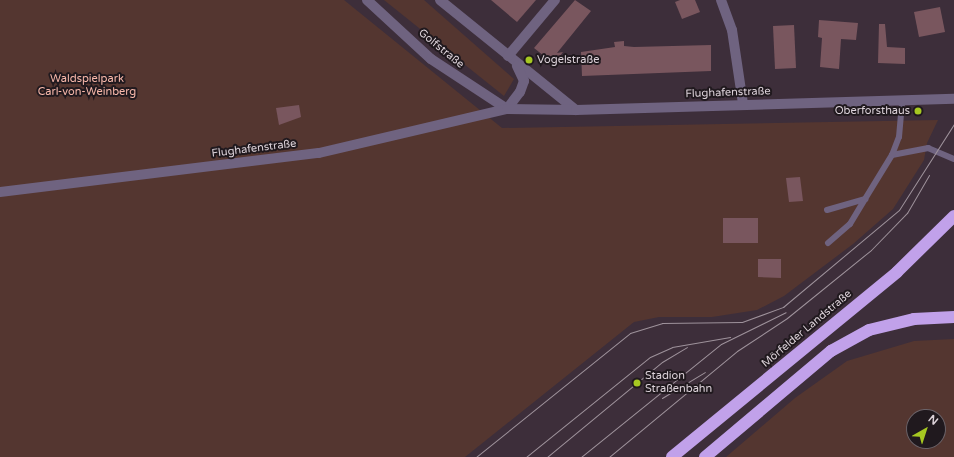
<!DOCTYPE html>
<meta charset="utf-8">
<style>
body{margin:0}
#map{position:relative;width:954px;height:457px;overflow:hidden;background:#3d2e3a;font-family:"Varela Round",sans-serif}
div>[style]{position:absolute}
.green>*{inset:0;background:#543630}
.building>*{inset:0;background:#79565e}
.lane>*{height:6px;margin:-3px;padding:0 3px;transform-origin:3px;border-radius:3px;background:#6f6380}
.street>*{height:10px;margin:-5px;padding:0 5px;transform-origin:5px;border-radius:5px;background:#6f6380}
.highway>*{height:12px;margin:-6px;padding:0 6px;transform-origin:6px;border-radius:6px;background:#c1a1ea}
.tram>*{height:1px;margin:-0.5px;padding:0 0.5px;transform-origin:0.5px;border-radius:0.5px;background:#9e929b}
.dots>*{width:11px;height:11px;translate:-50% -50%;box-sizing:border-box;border:2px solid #20191e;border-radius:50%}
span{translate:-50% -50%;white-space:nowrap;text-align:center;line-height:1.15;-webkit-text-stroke:4px #20191e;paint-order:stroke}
.street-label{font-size:11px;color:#dcd2d9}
.poi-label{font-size:11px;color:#dcd2d9}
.left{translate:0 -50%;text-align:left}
.right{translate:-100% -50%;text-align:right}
.park-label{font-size:11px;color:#f9b9ab}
.north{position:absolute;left:906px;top:409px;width:40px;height:40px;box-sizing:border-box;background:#20191e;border:1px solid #6b6369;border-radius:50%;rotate:39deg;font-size:11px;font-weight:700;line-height:16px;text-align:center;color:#dcd2d9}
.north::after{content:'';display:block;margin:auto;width:14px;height:18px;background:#a6c821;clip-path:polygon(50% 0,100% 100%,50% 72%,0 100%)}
</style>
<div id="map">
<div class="green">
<i style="clip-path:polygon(0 0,344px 0,502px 128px,938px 120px,927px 143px,924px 160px,893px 209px,853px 244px,784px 296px,757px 310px,712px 317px,659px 317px,634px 322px,465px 457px,0 457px)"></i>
<i style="clip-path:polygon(384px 0,424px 0,514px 79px,504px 96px)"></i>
<i style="clip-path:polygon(evenodd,954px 339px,954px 457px,726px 457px,795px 398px,847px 361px,914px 341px,954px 339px,914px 417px,938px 417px,938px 441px,914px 441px,914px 417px)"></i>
</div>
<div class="building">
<i style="clip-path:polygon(491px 0,536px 0,517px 22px)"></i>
<i style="clip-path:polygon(575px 0,591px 11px,557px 53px,563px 52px,554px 64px,534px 48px)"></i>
<i style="clip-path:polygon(680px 0,695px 0,700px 12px,682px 19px,675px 2px)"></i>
<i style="clip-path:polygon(940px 7px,945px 32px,919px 37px,914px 12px)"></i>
<i style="clip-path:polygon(819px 20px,858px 23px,856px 40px,841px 39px,839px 69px,820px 67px,822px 38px,818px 37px)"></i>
<i style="clip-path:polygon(879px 24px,885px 24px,887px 47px,905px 48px,905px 64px,878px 63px)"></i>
<i style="clip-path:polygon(794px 25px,796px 68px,775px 69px,773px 26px)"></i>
<i style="clip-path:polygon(624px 41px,624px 46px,634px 47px,711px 45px,711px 71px,582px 76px,581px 52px,615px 47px,614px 42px)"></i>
<i style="clip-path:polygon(299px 105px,301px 117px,279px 125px,276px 108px)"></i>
<i style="clip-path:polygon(800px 177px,803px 201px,789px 202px,786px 178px)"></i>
<i style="clip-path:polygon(723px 218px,758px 218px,758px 243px,723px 243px)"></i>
<i style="clip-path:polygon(758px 259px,781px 259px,781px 278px,758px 277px)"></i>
</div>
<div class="lane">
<i style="left:892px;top:155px;width:37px;rotate:-11deg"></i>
<i style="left:928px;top:148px;width:28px;rotate:23deg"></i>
<i style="left:827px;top:210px;width:40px;rotate:-16deg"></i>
<i style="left:865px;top:199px;width:52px;rotate:-58.5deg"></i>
<i style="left:892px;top:155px;width:19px;rotate:-69deg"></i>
<i style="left:899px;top:137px;width:36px;rotate:-85deg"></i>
<i style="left:828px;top:243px;width:29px;rotate:-41deg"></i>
<i style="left:850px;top:224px;width:29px;rotate:-59deg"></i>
</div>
<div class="street">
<i style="left:367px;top:0;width:87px;rotate:42.7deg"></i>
<i style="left:431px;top:59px;width:91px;rotate:33.3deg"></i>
<i style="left:440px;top:0;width:175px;rotate:39deg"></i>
<i style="left:721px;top:0;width:32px;rotate:70deg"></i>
<i style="left:732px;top:30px;width:75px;rotate:81.5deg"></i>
<i style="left:508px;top:56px;width:73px;rotate:-50deg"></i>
<i style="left:507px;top:109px;width:21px;rotate:-53deg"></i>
<i style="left:520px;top:92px;width:12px;rotate:-70deg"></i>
<i style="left:524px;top:81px;width:17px;rotate:-115deg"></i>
<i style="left:0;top:192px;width:321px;rotate:-7deg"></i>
<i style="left:319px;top:153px;width:193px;rotate:-13.2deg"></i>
<i style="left:507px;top:109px;width:69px;rotate:0.8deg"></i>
<i style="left:576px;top:110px;width:378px;rotate:-1.7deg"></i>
</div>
<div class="highway">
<i style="left:672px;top:457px;width:291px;rotate:-39.4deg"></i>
<i style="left:897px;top:272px;width:80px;rotate:-44.5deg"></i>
<i style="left:705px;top:457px;width:165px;rotate:-40.1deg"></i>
<i style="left:831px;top:351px;width:43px;rotate:-28.9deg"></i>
<i style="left:869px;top:330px;width:46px;rotate:-13.7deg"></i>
<i style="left:914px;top:319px;width:40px;rotate:-2.9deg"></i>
</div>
<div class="tram">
<i style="left:662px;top:398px;width:50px;rotate:-31.2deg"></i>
<i style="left:476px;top:457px;width:198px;rotate:-38.8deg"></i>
<i style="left:630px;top:333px;width:34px;rotate:-17deg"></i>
<i style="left:662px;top:323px;width:80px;rotate:-0.7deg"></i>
<i style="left:742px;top:322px;width:44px;rotate:-20.1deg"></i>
<i style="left:783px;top:307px;width:151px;rotate:-39.9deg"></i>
<i style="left:899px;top:210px;width:102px;rotate:-57.4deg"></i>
<i style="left:526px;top:457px;width:159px;rotate:-38.9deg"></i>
<i style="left:650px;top:357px;width:24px;rotate:-24deg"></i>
<i style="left:672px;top:347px;width:59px;rotate:-9.8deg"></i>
<i style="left:547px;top:457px;width:149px;rotate:-39.6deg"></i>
<i style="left:662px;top:362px;width:29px;rotate:-31deg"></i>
<i style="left:581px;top:457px;width:180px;rotate:-38.9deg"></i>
<i style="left:721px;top:344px;width:72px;rotate:-26.2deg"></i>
<i style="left:609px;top:457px;width:166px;rotate:-39.6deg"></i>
<i style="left:737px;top:351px;width:60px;rotate:-33.4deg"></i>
<i style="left:787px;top:318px;width:108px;rotate:-39deg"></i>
<i style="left:871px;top:250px;width:52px;rotate:-45.8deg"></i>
<i style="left:907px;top:213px;width:44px;rotate:-59.9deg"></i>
</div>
<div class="dots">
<i style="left:529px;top:60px;background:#a6c821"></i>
<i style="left:918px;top:111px;background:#a6c821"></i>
<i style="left:637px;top:383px;background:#a6c821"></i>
</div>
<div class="street-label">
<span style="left:441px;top:49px;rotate:39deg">Golfstraße</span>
<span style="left:728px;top:93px;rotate:-2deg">Flughafenstraße</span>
<span style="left:254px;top:149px;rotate:-7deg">Flughafenstraße</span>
<span style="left:807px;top:329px;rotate:-40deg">Mörfelder Landstraße</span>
</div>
<div class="poi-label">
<span class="left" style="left:537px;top:60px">Vogelstraße</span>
<span class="right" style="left:910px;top:111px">Oberforsthaus</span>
<span class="left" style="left:645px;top:383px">Stadion<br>Straßenbahn</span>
</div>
<div class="park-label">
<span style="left:87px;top:86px">Waldspielpark<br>Carl-von-Weinberg</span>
</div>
<div class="north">N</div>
</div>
